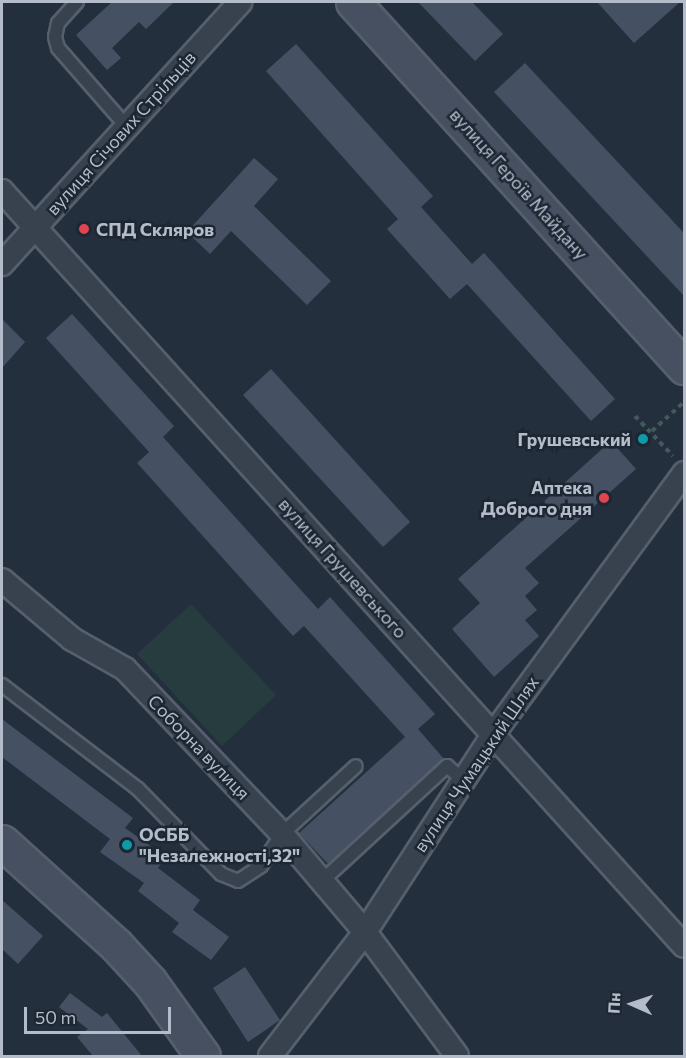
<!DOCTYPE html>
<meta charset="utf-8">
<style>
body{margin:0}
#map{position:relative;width:686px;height:1058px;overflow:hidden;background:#242f3e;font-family:Commissioner,sans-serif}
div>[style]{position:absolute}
.green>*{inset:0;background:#263c3f}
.building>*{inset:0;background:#455162}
.path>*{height:4px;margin-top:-2px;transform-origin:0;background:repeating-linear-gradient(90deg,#44595c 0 4.5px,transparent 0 9px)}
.roads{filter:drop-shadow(2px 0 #565f6c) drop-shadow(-2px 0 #565f6c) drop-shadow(0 2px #565f6c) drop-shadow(0 -2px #565f6c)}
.lane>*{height:12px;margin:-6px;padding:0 6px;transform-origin:6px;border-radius:6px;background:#38414e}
.street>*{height:22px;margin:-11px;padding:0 11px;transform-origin:11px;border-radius:11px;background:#38414e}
.secondary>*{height:33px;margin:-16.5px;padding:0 16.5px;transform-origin:16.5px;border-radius:16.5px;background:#465061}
.dots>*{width:16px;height:16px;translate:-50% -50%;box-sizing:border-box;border:3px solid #1d2633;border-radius:50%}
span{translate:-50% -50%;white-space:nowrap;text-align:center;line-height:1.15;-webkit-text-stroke:5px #1d2633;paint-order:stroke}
.street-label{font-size:18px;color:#b4bcc9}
.poi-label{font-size:18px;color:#b4bcc9;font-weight:700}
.left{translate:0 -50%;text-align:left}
.right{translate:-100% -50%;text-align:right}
.frame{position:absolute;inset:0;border:3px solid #b4bcc9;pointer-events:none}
.north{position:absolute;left:602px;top:974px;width:60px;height:60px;-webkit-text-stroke:4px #1d2633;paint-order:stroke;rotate:273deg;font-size:16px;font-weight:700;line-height:24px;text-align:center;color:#b4bcc9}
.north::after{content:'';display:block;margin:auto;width:21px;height:27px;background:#b4bcc9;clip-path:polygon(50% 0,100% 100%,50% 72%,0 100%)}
.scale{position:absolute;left:24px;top:1007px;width:147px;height:27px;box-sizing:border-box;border:3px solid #b4bcc9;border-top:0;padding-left:8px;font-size:18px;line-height:21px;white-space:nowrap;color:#b4bcc9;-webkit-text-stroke:4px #1d2633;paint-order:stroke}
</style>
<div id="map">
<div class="green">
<i style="clip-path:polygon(191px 604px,276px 695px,222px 746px,137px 654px)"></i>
</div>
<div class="building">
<i style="clip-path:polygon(112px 2px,174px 2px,146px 29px,139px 22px,112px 48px,121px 58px,107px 70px,76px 35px)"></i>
<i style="clip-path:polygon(418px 2px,472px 2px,503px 34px,475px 61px)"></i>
<i style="clip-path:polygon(597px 2px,680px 2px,634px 43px)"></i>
<i style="clip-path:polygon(296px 44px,433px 196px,421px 207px,472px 264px,484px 253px,615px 399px,591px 421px,467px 284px,450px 299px,387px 229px,398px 219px,266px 71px)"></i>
<i style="clip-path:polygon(525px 63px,684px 233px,684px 296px,494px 92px)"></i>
<i style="clip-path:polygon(254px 158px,278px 179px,254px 206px,331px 281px,307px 305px,231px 231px,210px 254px,187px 232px)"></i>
<i style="clip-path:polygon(72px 314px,174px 426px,163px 437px,318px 609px,330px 597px,435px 714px,418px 729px,444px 759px,328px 864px,299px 833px,405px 737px,304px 626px,293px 636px,137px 463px,149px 452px,46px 338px)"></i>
<i style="clip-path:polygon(2px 319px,25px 342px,2px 368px)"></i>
<i style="clip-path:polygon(271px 369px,410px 522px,383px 547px,243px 395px)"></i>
<i style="clip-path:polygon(611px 441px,636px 469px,525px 568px,539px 583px,525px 596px,537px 610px,525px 620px,539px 636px,494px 677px,452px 629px,480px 603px,458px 579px)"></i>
<i style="clip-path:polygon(2px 719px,133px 818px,125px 828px,166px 857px,158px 868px,200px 900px,193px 910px,229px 937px,211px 960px,172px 932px,179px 923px,138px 891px,144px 883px,100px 852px,110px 839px,2px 757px)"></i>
<i style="clip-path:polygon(2px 900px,43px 936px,18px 964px,2px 949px)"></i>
<i style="clip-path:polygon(245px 967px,280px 1020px,248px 1042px,213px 988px)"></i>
<i style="clip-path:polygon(70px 993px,102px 1017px,107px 1013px,142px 1056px,93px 1056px,77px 1037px,88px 1029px,59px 1007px)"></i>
</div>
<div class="path">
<i style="left:635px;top:416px;width:55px;rotate:46.5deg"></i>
<i style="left:652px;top:431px;width:43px;rotate:-42.2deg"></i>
</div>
<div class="roads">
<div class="lane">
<i style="left:77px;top:2px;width:28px;rotate:132deg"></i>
<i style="left:58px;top:23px;width:14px;rotate:102deg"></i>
<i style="left:55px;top:37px;width:11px;rotate:75deg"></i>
<i style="left:58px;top:48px;width:103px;rotate:48.9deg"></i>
<i style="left:2px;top:685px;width:171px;rotate:37.4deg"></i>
<i style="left:138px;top:789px;width:119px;rotate:45.7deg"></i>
<i style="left:221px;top:874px;width:18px;rotate:22deg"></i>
<i style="left:238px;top:881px;width:27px;rotate:-33deg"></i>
<i style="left:261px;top:866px;width:38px;rotate:-57deg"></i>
<i style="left:282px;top:834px;width:100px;rotate:-42.6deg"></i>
<i style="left:447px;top:766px;width:21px;rotate:41deg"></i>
<i style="left:463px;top:780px;width:181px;rotate:122.8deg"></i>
<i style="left:365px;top:932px;width:67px;rotate:-130.1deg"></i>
<i style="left:322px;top:881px;width:170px;rotate:-42.6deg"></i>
</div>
<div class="street">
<i style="left:2px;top:191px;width:1017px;rotate:47.91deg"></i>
<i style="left:2px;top:264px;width:354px;rotate:-47.7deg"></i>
<i style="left:2px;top:580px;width:92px;rotate:40.1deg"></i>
<i style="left:72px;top:639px;width:61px;rotate:29.5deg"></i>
<i style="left:125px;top:669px;width:228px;rotate:46.4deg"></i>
<i style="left:282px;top:834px;width:128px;rotate:49.7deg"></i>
<i style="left:365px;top:932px;width:154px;rotate:53.4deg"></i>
<i style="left:270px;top:1056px;width:156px;rotate:-52.5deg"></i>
<i style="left:365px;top:932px;width:237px;rotate:-57deg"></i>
<i style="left:494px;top:733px;width:322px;rotate:-53.8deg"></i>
</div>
<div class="secondary">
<i style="left:353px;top:2px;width:493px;rotate:47.8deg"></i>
<i style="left:2px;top:842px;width:154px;rotate:42.1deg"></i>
<i style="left:116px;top:945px;width:50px;rotate:47.4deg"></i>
<i style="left:150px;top:982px;width:91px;rotate:54.4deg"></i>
</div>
</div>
<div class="dots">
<i style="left:84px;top:229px;background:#e0444e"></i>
<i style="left:643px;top:439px;background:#0f9aa8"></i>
<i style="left:604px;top:498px;background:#e0444e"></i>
<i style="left:127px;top:845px;background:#0f9aa8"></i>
</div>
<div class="street-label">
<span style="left:121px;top:133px;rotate:-48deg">вулиця Січових Стрільців</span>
<span style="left:519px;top:184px;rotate:48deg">вулиця Героїв Майдану</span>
<span style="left:343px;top:568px;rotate:48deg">вулиця Грушевського</span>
<span style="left:199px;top:747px;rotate:46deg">Соборна вулиця</span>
<span style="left:476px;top:764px;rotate:-56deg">вулиця Чумацький Шлях</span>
</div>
<div class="poi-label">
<span class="left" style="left:96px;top:229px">СПД Скляров</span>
<span class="right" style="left:631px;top:439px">Грушевський</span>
<span class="right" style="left:592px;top:498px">Аптека<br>Доброго дня</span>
<span class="left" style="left:139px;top:845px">ОСББ<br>"Незалежності,32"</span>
</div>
<div class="frame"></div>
<div class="north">Пн</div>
<div class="scale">50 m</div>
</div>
